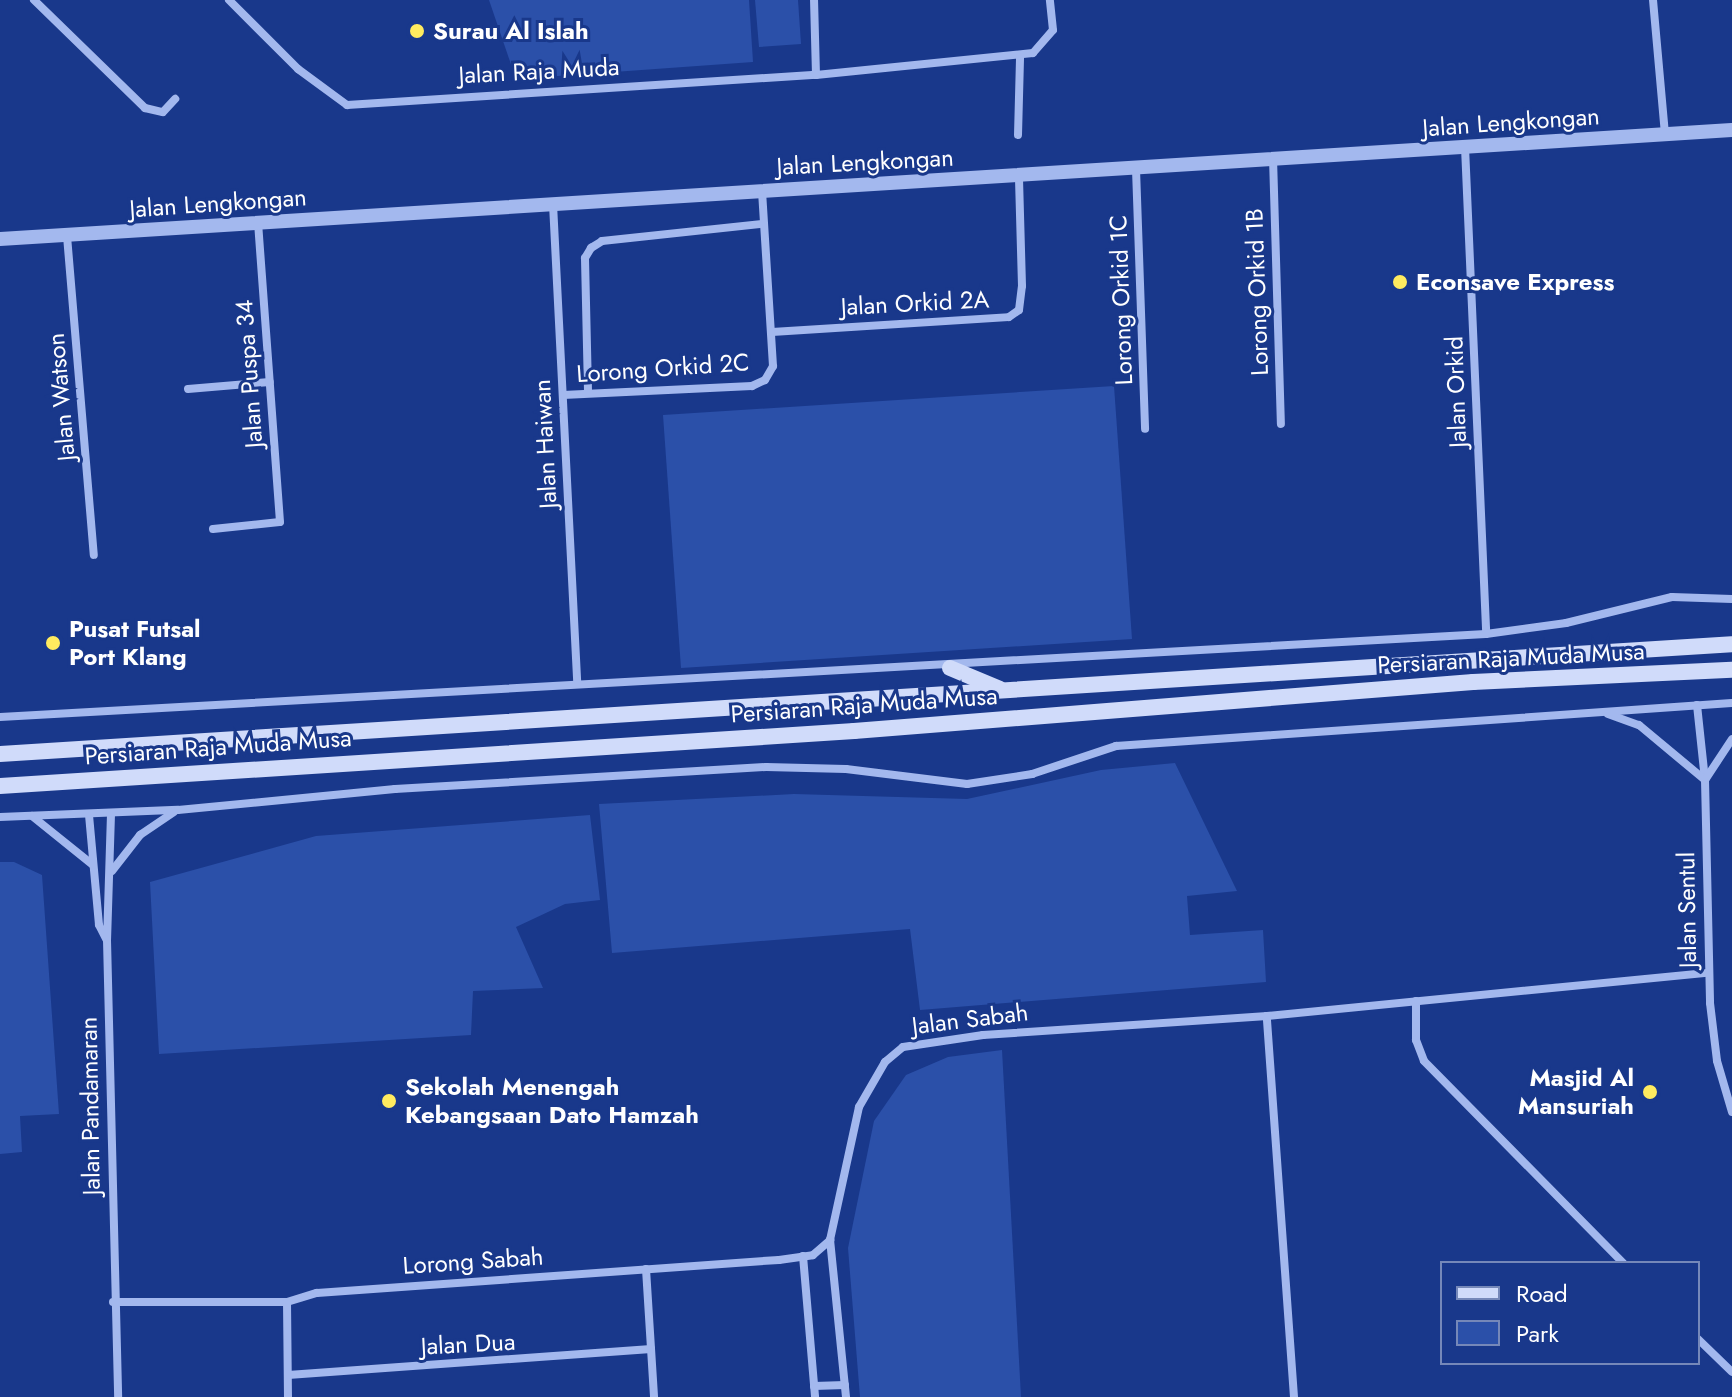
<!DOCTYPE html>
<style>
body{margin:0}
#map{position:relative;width:1732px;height:1397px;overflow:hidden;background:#19388b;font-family:Jost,sans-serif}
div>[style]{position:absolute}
.green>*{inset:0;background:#2b50a9}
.minor>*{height:8px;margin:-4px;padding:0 4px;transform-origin:4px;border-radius:4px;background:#a3b8ee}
.tertiary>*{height:14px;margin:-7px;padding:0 7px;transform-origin:7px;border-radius:7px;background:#a3b8ee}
.secondary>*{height:16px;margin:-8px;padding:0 8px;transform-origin:8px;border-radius:8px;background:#d0dbfa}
.dots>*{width:22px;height:22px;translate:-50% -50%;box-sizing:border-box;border:4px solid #19388b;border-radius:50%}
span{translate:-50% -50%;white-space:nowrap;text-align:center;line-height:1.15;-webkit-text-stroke:6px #19388b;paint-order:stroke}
.poi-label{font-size:24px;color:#fff;font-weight:700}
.left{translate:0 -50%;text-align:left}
.right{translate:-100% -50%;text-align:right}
.street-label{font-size:24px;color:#fff}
.legend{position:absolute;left:1440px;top:1261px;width:260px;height:104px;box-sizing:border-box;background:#19388b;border:2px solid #7588b9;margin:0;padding:10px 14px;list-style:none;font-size:24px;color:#fff}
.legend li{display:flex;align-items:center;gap:16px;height:40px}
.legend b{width:40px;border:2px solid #7588b9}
</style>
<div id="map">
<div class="green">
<i style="clip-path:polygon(489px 0,749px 0,753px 62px,516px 79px)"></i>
<i style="clip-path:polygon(755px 0,798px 0,801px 44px,759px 47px)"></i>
<i style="clip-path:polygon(1114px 386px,1132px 639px,681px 668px,663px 415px)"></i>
<i style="clip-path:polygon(1175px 763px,1237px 891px,1187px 896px,1190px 935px,1263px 930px,1266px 982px,920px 1010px,910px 929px,612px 953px,599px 804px,794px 794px,967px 799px,1101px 770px)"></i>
<i style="clip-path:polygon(590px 815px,600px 900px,565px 904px,516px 927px,543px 988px,473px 991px,471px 1035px,159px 1054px,150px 882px,316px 836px)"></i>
<i style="clip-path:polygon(0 862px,14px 862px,42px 875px,59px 1114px,20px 1116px,22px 1152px,0 1154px)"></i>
<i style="clip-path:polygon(1002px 1050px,1021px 1397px,860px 1397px,848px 1248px,874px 1121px,906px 1075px,948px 1057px)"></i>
</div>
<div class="minor">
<i style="left:34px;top:0;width:155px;rotate:44.2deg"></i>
<i style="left:145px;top:108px;width:18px;rotate:13deg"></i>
<i style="left:163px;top:112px;width:18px;rotate:-47deg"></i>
<i style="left:229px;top:0;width:98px;rotate:45deg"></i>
<i style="left:298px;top:69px;width:61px;rotate:36.3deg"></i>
<i style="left:347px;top:105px;width:470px;rotate:-3.7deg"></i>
<i style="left:816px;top:75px;width:75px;rotate:-91.5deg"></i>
<i style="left:1653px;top:0;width:135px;rotate:84.9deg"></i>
<i style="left:816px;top:75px;width:218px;rotate:-5.8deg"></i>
<i style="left:1033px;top:53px;width:30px;rotate:-49deg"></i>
<i style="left:1053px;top:30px;width:30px;rotate:-96deg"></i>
<i style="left:1018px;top:135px;width:78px;rotate:-88.5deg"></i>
<i style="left:1465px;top:147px;width:487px;rotate:87.5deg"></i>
<i style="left:1273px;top:158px;width:266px;rotate:88.3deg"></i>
<i style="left:1136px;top:169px;width:260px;rotate:88deg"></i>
<i style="left:553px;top:204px;width:479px;rotate:87.1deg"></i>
<i style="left:67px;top:236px;width:320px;rotate:85.2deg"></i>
<i style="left:772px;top:332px;width:237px;rotate:-3.6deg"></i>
<i style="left:1009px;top:317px;width:12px;rotate:-35deg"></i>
<i style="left:1019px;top:310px;width:24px;rotate:-83deg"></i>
<i style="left:1022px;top:286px;width:110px;rotate:-91.6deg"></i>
<i style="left:188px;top:389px;width:82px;rotate:-4.9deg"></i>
<i style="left:588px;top:391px;width:133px;rotate:-91.3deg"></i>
<i style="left:585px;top:258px;width:12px;rotate:-59deg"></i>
<i style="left:591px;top:248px;width:13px;rotate:-32deg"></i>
<i style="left:602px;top:241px;width:161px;rotate:-6.1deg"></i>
<i style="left:563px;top:395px;width:189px;rotate:-2.7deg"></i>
<i style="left:752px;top:386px;width:14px;rotate:-25deg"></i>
<i style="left:765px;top:380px;width:16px;rotate:-60deg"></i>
<i style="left:773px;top:366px;width:176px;rotate:-93.6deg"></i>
<i style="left:213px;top:529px;width:67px;rotate:-6deg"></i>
<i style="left:280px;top:522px;width:300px;rotate:-94.2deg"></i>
<i style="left:1697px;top:705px;width:75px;rotate:83.9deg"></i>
<i style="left:1705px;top:780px;width:223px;rotate:88.7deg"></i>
<i style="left:1710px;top:1003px;width:58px;rotate:83.1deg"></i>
<i style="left:1717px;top:1061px;width:53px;rotate:73.6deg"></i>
<i style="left:1608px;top:714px;width:33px;rotate:20deg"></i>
<i style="left:1639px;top:725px;width:86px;rotate:39.8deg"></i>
<i style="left:1705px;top:780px;width:49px;rotate:-56.6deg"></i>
<i style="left:0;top:717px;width:1488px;rotate:-3.2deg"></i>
<i style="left:1486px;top:634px;width:81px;rotate:-7.8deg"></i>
<i style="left:1566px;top:623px;width:109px;rotate:-13.8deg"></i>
<i style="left:1672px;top:597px;width:60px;rotate:1.9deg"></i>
<i style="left:111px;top:814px;width:126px;rotate:91.8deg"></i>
<i style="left:107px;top:940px;width:457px;rotate:88.6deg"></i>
<i style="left:89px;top:815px;width:110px;rotate:84.8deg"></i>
<i style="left:99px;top:925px;width:16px;rotate:63deg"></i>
<i style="left:32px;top:816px;width:78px;rotate:38.8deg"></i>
<i style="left:0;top:817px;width:178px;rotate:-2.3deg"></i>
<i style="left:178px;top:810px;width:218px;rotate:-5.5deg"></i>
<i style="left:395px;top:789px;width:372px;rotate:-3.4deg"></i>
<i style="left:766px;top:767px;width:80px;rotate:1.4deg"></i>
<i style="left:846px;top:769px;width:122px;rotate:7.1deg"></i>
<i style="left:967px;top:784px;width:66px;rotate:-8.7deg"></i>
<i style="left:1032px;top:774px;width:89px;rotate:-18.4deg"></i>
<i style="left:1116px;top:746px;width:617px;rotate:-3.99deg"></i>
<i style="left:112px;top:871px;width:46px;rotate:-52.1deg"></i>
<i style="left:140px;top:835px;width:41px;rotate:-34.1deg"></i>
<i style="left:1416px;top:1001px;width:39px;rotate:90deg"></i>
<i style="left:1416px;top:1040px;width:22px;rotate:69deg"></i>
<i style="left:1424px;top:1061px;width:284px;rotate:45.4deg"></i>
<i style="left:803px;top:1256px;width:142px;rotate:85.1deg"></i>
<i style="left:646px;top:1269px;width:128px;rotate:86.4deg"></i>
<i style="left:113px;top:1302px;width:174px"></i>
<i style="left:287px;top:1302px;width:31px;rotate:-17deg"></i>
<i style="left:317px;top:1293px;width:463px;rotate:-4.1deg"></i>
<i style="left:779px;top:1260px;width:34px;rotate:-8deg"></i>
<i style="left:813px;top:1255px;width:23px;rotate:-41deg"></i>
<i style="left:287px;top:1302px;width:95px;rotate:89.4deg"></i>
<i style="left:1698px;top:1339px;width:47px;rotate:44.1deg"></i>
<i style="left:288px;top:1375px;width:364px;rotate:-4.1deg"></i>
<i style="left:814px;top:1386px;width:31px;rotate:-2deg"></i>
<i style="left:846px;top:1397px;width:158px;rotate:-95.8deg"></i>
<i style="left:830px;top:1240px;width:136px;rotate:-77.7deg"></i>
<i style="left:859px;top:1107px;width:52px;rotate:-60deg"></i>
<i style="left:885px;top:1062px;width:23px;rotate:-40deg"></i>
<i style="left:903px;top:1047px;width:81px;rotate:-8.5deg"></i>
<i style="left:983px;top:1035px;width:285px;rotate:-3.8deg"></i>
<i style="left:1294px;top:1397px;width:382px;rotate:-94.1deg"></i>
<i style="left:1267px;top:1016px;width:442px;rotate:-5.6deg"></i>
</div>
<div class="tertiary">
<i style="left:0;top:239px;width:1735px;rotate:-3.6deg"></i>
</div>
<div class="secondary">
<i style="left:950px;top:668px;width:54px;rotate:22.8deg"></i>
<i style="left:0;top:754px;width:1735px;rotate:-3.63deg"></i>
<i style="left:0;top:786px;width:856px;rotate:-3.68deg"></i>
<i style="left:854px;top:731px;width:621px;rotate:-4.53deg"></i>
<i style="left:1473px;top:682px;width:259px;rotate:-2.7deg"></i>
</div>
<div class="dots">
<i style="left:417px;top:31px;background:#ffeb5f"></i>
<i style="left:1400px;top:282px;background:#ffeb5f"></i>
<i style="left:53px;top:643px;background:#ffeb5f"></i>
<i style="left:1650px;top:1092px;background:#ffeb5f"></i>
<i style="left:389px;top:1101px;background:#ffeb5f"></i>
</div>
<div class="poi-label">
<span class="left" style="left:433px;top:31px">Surau Al Islah</span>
<span class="left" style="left:1416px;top:282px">Econsave Express</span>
<span class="left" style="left:69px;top:643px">Pusat Futsal<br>Port Klang</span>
<span class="right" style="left:1634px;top:1092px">Masjid Al<br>Mansuriah</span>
<span class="left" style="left:405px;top:1101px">Sekolah Menengah<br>Kebangsaan Dato Hamzah</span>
</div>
<div class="street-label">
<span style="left:539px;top:71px;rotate:-3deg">Jalan Raja Muda</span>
<span style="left:1511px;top:122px;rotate:-4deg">Jalan Lengkongan</span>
<span style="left:865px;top:162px;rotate:-3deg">Jalan Lengkongan</span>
<span style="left:218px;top:203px;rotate:-4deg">Jalan Lengkongan</span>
<span style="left:1257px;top:292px;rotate:-92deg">Lorong Orkid 1B</span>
<span style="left:1121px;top:300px;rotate:-92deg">Lorong Orkid 1C</span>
<span style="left:915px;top:303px;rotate:-3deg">Jalan Orkid 2A</span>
<span style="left:663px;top:368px;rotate:-4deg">Lorong Orkid 2C</span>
<span style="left:249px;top:374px;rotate:-94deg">Jalan Puspa 34</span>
<span style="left:1456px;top:392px;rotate:-92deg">Jalan Orkid</span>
<span style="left:61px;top:397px;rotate:-95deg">Jalan Watson</span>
<span style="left:545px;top:444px;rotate:-93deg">Jalan Haiwan</span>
<span style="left:1511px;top:658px;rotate:-3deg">Persiaran Raja Muda Musa</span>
<span style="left:864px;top:705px;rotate:-4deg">Persiaran Raja Muda Musa</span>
<span style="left:218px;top:747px;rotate:-4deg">Persiaran Raja Muda Musa</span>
<span style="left:1687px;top:910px;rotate:-91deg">Jalan Sentul</span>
<span style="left:970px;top:1019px;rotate:-7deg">Jalan Sabah</span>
<span style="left:90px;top:1106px;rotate:-91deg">Jalan Pandamaran</span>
<span style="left:473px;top:1261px;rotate:-4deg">Lorong Sabah</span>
<span style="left:468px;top:1344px;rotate:-3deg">Jalan Dua</span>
</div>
<ul class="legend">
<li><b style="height:10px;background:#d0dbfa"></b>Road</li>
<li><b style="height:22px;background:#2b50a9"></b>Park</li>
</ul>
</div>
